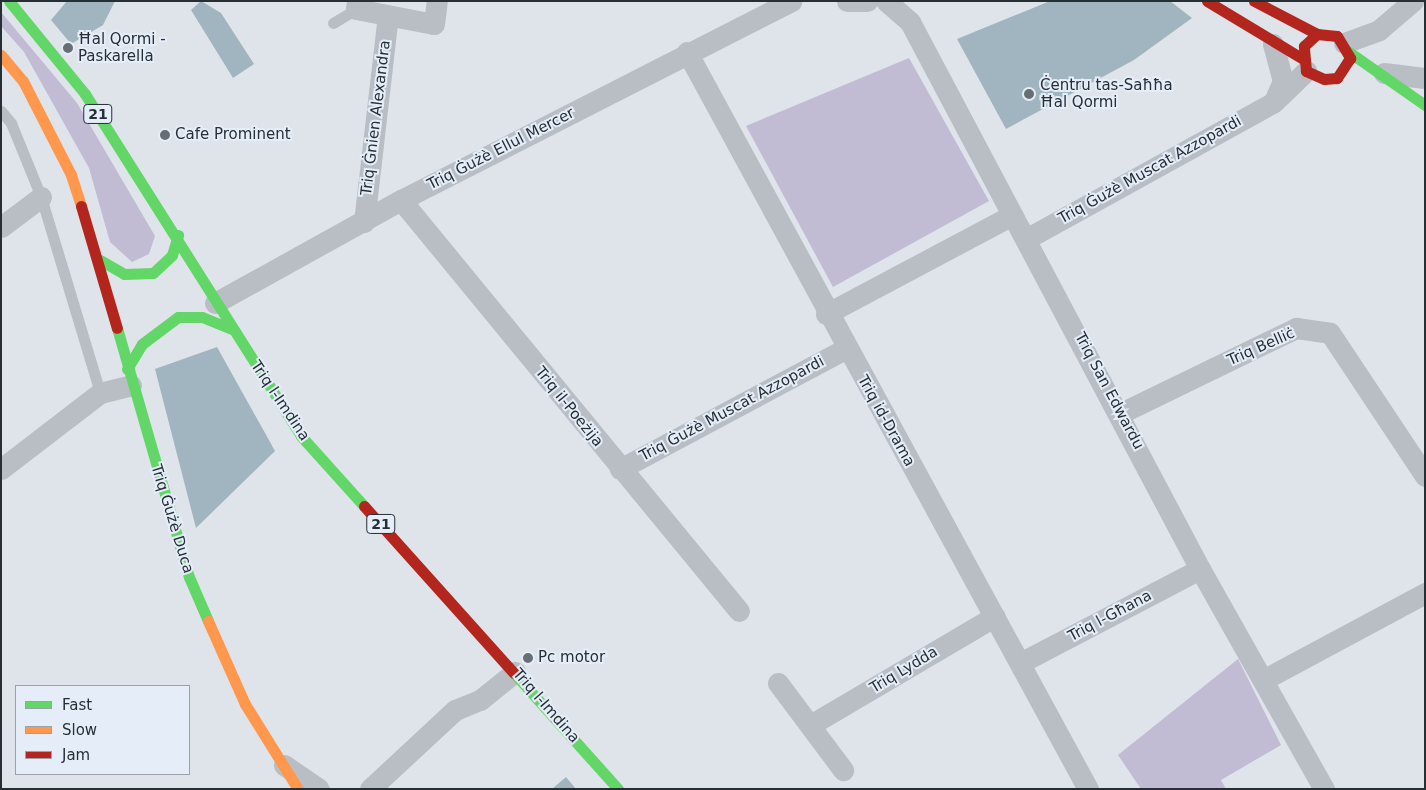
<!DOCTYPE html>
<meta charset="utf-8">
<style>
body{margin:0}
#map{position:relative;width:1426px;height:790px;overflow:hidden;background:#dfe4eb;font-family:"DejaVu Sans",sans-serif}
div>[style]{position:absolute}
.green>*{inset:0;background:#c1bbd3}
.building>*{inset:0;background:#a0b5bf}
.lane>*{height:11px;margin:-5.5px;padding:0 5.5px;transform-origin:5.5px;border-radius:5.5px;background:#b8bec4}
.street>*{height:21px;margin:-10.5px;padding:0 10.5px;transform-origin:10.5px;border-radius:10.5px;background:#b8bec4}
.fast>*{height:11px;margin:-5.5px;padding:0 5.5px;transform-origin:5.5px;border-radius:5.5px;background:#63d668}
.slow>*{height:11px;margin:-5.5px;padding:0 5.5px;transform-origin:5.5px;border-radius:5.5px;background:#ff974d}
.jam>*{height:11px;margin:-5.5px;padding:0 5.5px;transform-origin:5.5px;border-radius:5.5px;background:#b3261e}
.dots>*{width:14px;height:14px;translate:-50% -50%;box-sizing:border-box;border:2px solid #e5edf9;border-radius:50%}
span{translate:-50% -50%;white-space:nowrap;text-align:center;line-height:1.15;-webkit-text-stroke:4px #e5edf9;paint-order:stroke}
.shield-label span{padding:1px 4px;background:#e5edf9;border:1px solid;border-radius:4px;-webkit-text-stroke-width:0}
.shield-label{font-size:14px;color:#262f34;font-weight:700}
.poi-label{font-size:15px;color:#262f34}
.left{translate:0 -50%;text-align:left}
.street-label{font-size:15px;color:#262f34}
.frame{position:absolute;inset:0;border:2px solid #262f34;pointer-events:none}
.legend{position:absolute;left:15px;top:685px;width:175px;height:90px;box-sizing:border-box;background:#e5edf9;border:1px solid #99a1aa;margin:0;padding:6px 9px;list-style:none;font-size:15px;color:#262f34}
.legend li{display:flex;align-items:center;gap:10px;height:25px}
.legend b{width:25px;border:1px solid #99a1aa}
</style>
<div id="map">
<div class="green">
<i style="clip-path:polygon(1px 12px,77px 103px,155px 236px,149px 254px,132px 262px,110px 242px,89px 168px,24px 52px,1px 26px)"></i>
<i style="clip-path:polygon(909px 58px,989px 201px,833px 287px,746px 126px)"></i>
<i style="clip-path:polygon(1238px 659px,1281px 745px,1221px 780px,1226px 789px,1141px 789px,1118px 755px)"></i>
</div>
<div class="building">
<i style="clip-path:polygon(67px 1px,115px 1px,103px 25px,71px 44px,51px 20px)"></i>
<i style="clip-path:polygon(201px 1px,221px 13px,254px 64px,233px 78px,191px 10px)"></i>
<i style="clip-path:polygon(1050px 1px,1170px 1px,1192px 18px,1134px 60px,1006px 129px,957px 39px)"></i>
<i style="clip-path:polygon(217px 347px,275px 451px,196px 528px,155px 369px)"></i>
<i style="clip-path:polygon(566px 777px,576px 789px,552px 789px)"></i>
</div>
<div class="lane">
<i style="left:333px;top:23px;width:27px;rotate:-31deg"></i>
<i style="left:1px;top:111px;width:16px;rotate:50deg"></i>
<i style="left:11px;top:123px;width:80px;rotate:67.9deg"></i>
<i style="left:41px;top:197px;width:205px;rotate:73.2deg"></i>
</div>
<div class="street">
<i style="left:357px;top:1px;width:8px;rotate:97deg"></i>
<i style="left:356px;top:9px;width:79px;rotate:10.9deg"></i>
<i style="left:434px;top:24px;width:23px;rotate:-83deg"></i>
<i style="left:847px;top:1px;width:20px"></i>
<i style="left:886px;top:1px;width:32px;rotate:41deg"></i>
<i style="left:910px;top:22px;width:619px;rotate:62.07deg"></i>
<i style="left:1200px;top:569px;width:253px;rotate:60.6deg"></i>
<i style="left:1344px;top:43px;width:37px;rotate:-20deg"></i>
<i style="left:1379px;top:30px;width:45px;rotate:-40.5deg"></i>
<i style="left:1273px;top:44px;width:38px;rotate:75deg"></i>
<i style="left:1283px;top:81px;width:20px;rotate:114deg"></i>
<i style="left:687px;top:52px;width:839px;rotate:61.45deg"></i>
<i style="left:1384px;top:73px;width:41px;rotate:7deg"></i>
<i style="left:401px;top:200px;width:532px;rotate:50.57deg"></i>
<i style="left:364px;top:222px;width:208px;rotate:-83.4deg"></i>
<i style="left:1px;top:227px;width:50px;rotate:-36.9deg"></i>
<i style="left:1026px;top:239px;width:283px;rotate:-28.9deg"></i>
<i style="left:1274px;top:102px;width:45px;rotate:-44.1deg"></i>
<i style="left:215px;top:303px;width:213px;rotate:-29deg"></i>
<i style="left:401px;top:200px;width:438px;rotate:-27deg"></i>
<i style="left:826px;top:314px;width:211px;rotate:-28deg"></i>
<i style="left:1121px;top:413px;width:195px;rotate:-25.9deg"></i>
<i style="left:1296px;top:328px;width:34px;rotate:8deg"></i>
<i style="left:1330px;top:333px;width:172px;rotate:56.4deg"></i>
<i style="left:1px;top:469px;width:125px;rotate:-37.5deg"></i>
<i style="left:100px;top:393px;width:32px;rotate:-14deg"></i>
<i style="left:620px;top:469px;width:255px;rotate:-28.1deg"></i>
<i style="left:1020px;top:663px;width:203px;rotate:-27.6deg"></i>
<i style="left:1263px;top:680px;width:184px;rotate:-28.2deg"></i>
<i style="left:778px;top:683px;width:109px;rotate:53.2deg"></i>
<i style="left:812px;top:724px;width:212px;rotate:-30.5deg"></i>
<i style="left:284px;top:765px;width:42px;rotate:34.4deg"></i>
<i style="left:370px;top:789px;width:116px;rotate:-42.9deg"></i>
<i style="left:455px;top:710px;width:27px;rotate:-22deg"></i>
<i style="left:480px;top:700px;width:45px;rotate:-38.7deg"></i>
</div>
<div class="fast">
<i style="left:9px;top:1px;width:120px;rotate:50.7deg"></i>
<i style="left:85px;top:94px;width:404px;rotate:57.7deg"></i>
<i style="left:301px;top:436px;width:94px;rotate:48deg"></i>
<i style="left:1349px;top:52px;width:93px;rotate:34.9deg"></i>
<i style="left:100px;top:260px;width:28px;rotate:30deg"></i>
<i style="left:124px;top:274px;width:29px;rotate:-2deg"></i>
<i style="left:153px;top:273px;width:26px;rotate:-43deg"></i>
<i style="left:172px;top:255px;width:21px;rotate:-73deg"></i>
<i style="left:117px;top:328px;width:259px;rotate:73.9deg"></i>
<i style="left:189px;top:577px;width:48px;rotate:66.6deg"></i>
<i style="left:127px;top:369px;width:29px;rotate:-59deg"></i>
<i style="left:142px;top:344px;width:45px;rotate:-36.9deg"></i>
<i style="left:178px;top:317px;width:24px"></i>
<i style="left:202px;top:317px;width:32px;rotate:22deg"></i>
<i style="left:514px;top:673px;width:156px;rotate:48.1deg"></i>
</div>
<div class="slow">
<i style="left:1px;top:55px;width:34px;rotate:50deg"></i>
<i style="left:23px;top:81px;width:106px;rotate:62.9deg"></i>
<i style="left:71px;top:175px;width:33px;rotate:72deg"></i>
<i style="left:208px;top:621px;width:91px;rotate:66deg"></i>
<i style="left:245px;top:704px;width:100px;rotate:58.1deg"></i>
</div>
<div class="jam">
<i style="left:1207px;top:1px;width:112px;rotate:31.1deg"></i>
<i style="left:1254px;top:1px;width:71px;rotate:27.6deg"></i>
<i style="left:1317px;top:34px;width:20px;rotate:6deg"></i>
<i style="left:1337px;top:36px;width:26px;rotate:59deg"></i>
<i style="left:1350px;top:58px;width:24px;rotate:123deg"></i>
<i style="left:1337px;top:78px;width:13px;rotate:176deg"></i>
<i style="left:1324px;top:79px;width:20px;rotate:-156deg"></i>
<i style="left:1306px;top:71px;width:25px;rotate:-95deg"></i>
<i style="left:1304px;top:46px;width:18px;rotate:-43deg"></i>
<i style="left:81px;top:206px;width:127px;rotate:73.6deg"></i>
<i style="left:364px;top:506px;width:224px;rotate:48.1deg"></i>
</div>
<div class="dots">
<i style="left:68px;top:48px;background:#676e74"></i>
<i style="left:1029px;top:94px;background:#676e74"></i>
<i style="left:165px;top:135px;background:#676e74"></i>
<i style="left:528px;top:658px;background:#676e74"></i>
</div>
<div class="shield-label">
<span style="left:98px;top:114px">21</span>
<span style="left:381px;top:524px">21</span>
</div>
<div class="poi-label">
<span class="left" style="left:78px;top:48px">Ħal Qormi -<br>Paskarella</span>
<span class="left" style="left:1040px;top:94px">Ċentru tas-Saħħa<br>Ħal Qormi</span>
<span class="left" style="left:175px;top:135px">Cafe Prominent</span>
<span class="left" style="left:538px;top:658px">Pc motor</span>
</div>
<div class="street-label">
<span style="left:376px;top:118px;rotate:-83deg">Triq Ġnien Alexandra</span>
<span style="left:501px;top:149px;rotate:-27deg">Triq Ġużè Ellul Mercer</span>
<span style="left:1150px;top:170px;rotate:-29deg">Triq Ġużè Muscat Azzopardi</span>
<span style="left:1261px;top:347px;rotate:-24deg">Triq Belliċ</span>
<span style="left:1109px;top:391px;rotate:62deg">Triq San Edwardu</span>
<span style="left:280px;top:401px;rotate:56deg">Triq l-Imdina</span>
<span style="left:569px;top:407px;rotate:51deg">Triq il-Poeżija</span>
<span style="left:732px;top:409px;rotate:-28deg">Triq Ġużè Muscat Azzopardi</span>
<span style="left:886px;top:421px;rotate:61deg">Triq id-Drama</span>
<span style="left:172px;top:519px;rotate:73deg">Triq Ġużè Duca</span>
<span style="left:1110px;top:616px;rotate:-28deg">Triq l-Għana</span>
<span style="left:904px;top:670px;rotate:-31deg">Triq Lydda</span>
<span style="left:546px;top:706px;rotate:49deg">Triq l-Imdina</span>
</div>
<div class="frame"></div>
<ul class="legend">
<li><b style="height:6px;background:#63d668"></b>Fast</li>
<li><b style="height:6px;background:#ff974d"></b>Slow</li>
<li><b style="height:6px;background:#b3261e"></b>Jam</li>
</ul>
</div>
